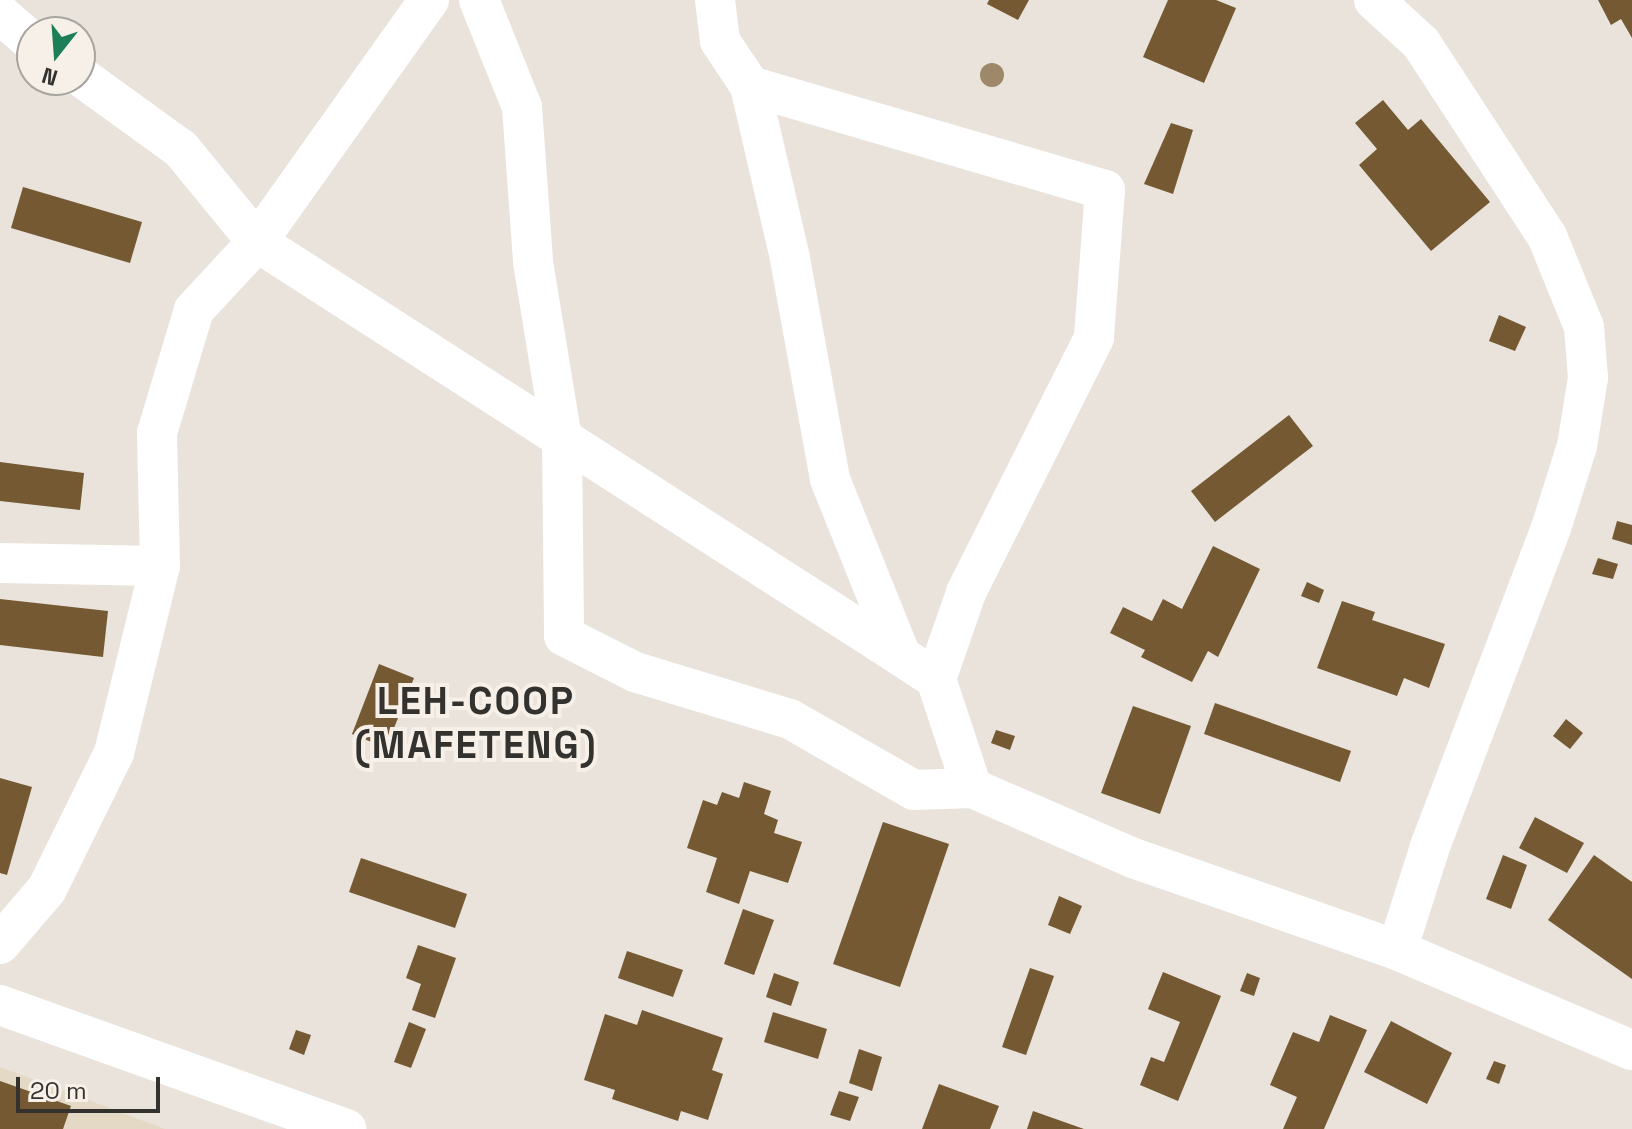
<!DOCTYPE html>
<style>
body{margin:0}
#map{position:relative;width:1632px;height:1129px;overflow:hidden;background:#e9e3db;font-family:"Space Grotesk",sans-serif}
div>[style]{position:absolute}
.education>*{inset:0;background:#e4d9c4}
.building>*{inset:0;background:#745933}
.street>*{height:40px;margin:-20px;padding:0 20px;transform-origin:20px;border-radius:20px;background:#fff}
.trees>*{width:24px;height:24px;margin:-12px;border-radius:50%;background:#9d896a}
span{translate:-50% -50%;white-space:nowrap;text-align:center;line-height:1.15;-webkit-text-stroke:8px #f6f0e9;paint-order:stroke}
.district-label{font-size:38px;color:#34322f;font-weight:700;letter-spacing:2px}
.north{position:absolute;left:16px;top:16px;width:80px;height:80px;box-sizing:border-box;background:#f6f0e9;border:2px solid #a8a49f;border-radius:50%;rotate:197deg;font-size:22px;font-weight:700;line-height:32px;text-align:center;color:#34322f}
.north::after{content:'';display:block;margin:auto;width:28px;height:36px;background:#1d7f57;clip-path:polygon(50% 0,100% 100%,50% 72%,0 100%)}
.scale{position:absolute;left:16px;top:1077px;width:144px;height:36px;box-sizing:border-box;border:4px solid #34322f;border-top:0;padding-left:10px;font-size:24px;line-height:28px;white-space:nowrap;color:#34322f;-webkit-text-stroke:6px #f6f0e9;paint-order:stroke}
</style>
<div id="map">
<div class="education">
<i style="clip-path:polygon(0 1067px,165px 1129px,0 1129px)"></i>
</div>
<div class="building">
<i style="clip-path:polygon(989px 0,1029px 0,1018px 20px,987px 4px)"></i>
<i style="clip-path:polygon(1168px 0,1216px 0,1236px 8px,1204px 83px,1143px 57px)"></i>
<i style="clip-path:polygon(1598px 0,1632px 0,1632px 38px,1621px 19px,1611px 25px)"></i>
<i style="clip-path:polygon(1383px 100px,1408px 130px,1421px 119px,1490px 202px,1431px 251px,1359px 165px,1377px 149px,1355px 123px)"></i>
<i style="clip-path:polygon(1171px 123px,1193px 130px,1173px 194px,1144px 184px)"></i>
<i style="clip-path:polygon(23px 187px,142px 222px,130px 263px,11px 228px)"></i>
<i style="clip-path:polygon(1499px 315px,1526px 327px,1515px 351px,1489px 341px)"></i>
<i style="clip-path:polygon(1289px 415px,1313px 446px,1215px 522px,1191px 491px)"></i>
<i style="clip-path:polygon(0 462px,84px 473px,80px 510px,0 501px)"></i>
<i style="clip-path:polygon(1617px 521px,1632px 525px,1632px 545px,1612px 539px)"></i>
<i style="clip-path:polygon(1213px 546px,1260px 569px,1218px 657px,1208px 651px,1192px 682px,1141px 657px,1145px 650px,1110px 633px,1123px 607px,1152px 621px,1163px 599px,1182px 609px)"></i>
<i style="clip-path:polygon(1598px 558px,1618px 564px,1613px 579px,1592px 574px)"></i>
<i style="clip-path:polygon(1307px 582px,1324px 590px,1319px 603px,1301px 596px)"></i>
<i style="clip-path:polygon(0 599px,108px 611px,103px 657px,0 645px)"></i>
<i style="clip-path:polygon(1342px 601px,1375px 612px,1372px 620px,1445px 644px,1429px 688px,1404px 678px,1397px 696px,1317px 668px)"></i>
<i style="clip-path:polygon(379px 664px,414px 678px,386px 748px,352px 734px)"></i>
<i style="clip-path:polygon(1215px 703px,1351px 751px,1340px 782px,1204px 734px)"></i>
<i style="clip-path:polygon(1133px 706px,1191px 726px,1160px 814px,1101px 793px)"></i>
<i style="clip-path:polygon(1566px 719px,1583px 733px,1570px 749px,1553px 736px)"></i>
<i style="clip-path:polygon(996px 730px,1015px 736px,1010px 750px,991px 743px)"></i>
<i style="clip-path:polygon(0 778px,32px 787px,7px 875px,0 873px)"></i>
<i style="clip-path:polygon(744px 782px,771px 791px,764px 814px,778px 820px,774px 833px,802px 842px,788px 883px,750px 871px,739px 904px,706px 892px,717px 858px,687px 848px,703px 800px,717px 805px,722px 792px,739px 798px)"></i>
<i style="clip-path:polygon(1535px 817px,1584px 843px,1567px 873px,1519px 848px)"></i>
<i style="clip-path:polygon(883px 822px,949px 844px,900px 987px,833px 964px)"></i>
<i style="clip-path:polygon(1503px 855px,1527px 865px,1511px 909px,1486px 899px)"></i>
<i style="clip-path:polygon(1594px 855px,1632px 882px,1632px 979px,1548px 920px)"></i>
<i style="clip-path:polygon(361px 858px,467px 894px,455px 928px,349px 892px)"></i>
<i style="clip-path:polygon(1059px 896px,1082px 906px,1070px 934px,1048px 925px)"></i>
<i style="clip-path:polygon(743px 909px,774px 920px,754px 975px,724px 964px)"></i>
<i style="clip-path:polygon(418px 945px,456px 958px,435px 1018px,412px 1010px,421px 984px,406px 978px)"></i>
<i style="clip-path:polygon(627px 951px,683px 970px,673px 997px,618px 978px)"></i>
<i style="clip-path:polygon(1030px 968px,1054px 976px,1026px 1055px,1002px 1047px)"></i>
<i style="clip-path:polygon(1163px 972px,1221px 996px,1178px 1101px,1140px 1085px,1151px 1057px,1164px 1062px,1180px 1022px,1148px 1009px)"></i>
<i style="clip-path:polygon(774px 973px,799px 982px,791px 1006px,766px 997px)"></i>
<i style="clip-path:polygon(1247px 973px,1260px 978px,1254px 996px,1240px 991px)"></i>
<i style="clip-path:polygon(642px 1010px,723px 1038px,712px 1070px,723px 1074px,708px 1120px,681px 1111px,678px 1121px,612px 1099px,615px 1090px,584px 1080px,605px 1014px,637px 1025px)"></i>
<i style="clip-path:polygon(773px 1012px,827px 1029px,818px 1059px,764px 1042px)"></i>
<i style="clip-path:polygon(1330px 1015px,1367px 1030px,1324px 1129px,1283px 1129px,1297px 1097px,1270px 1085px,1293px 1032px,1319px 1042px)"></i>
<i style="clip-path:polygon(1391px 1021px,1452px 1053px,1427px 1104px,1364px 1072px)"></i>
<i style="clip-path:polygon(409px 1022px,426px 1029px,411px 1068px,394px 1062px)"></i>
<i style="clip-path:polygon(296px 1030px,311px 1035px,304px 1055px,289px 1049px)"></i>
<i style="clip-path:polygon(859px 1049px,882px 1057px,872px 1091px,849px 1083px)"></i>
<i style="clip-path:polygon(1494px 1061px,1506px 1065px,1499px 1084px,1486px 1079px)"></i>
<i style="clip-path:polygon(0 1081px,71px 1106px,63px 1129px,0 1129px)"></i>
<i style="clip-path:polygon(939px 1084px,999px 1106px,990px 1129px,922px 1129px)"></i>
<i style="clip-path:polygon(839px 1091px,859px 1097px,850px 1121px,830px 1115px)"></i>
<i style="clip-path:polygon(1033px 1111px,1084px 1129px,1027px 1129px)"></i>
</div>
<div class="street">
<i style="left:479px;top:0;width:115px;rotate:68.1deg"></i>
<i style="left:522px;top:107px;width:155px;rotate:85.9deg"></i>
<i style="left:533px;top:262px;width:179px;rotate:80.7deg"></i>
<i style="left:562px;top:439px;width:197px;rotate:89.4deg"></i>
<i style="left:564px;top:636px;width:80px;rotate:26.9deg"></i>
<i style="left:635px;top:672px;width:162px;rotate:16.9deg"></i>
<i style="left:790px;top:719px;width:143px;rotate:29.8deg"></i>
<i style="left:914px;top:790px;width:58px;rotate:-2deg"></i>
<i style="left:972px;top:788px;width:176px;rotate:23.5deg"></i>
<i style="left:1133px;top:858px;width:280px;rotate:19.2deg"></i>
<i style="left:1397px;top:950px;width:255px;rotate:23.1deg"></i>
<i style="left:715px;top:0;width:41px;rotate:83deg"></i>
<i style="left:720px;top:41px;width:54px;rotate:56.3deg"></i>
<i style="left:1374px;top:0;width:64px;rotate:42.5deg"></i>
<i style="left:1421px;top:43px;width:230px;rotate:56.9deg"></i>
<i style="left:1547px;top:236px;width:98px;rotate:67.9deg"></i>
<i style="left:1584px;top:327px;width:51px;rotate:85.5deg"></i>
<i style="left:1588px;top:378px;width:69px;rotate:99.2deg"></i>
<i style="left:1577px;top:446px;width:86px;rotate:107.6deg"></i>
<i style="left:1551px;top:528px;width:344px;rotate:110.8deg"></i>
<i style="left:1429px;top:850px;width:105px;rotate:107.7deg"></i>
<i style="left:0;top:14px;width:43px;rotate:41.2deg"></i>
<i style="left:80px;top:76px;width:125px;rotate:35.9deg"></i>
<i style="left:181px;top:149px;width:120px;rotate:50.7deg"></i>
<i style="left:257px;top:242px;width:766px;rotate:32.74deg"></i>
<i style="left:0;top:563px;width:160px;rotate:1.1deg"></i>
<i style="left:936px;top:679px;width:42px;rotate:-146.7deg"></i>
<i style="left:901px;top:656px;width:191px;rotate:-111.9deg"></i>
<i style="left:830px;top:479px;width:225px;rotate:-100.3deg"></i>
<i style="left:790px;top:258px;width:177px;rotate:-103.1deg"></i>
<i style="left:750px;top:86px;width:370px;rotate:16.3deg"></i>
<i style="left:1105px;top:190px;width:148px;rotate:94.3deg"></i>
<i style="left:1094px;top:338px;width:285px;rotate:116.7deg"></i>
<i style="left:966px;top:593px;width:91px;rotate:109.2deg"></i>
<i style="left:936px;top:679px;width:115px;rotate:71.7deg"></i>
<i style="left:0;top:944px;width:72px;rotate:-49.5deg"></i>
<i style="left:47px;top:889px;width:152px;rotate:-63.8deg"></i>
<i style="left:114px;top:753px;width:193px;rotate:-76.2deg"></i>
<i style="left:160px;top:566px;width:133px;rotate:-91.3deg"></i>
<i style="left:157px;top:433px;width:128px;rotate:-73.3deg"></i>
<i style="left:194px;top:310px;width:93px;rotate:-47.2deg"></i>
<i style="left:257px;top:242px;width:297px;rotate:-54.6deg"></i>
<i style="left:0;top:1005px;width:368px;rotate:19.7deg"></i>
</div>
<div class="trees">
<i style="left:992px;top:75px"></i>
</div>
<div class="district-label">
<span style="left:476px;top:724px">LEH-COOP<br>(MAFETENG)</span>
</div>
<div class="north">N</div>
<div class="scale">20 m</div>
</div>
